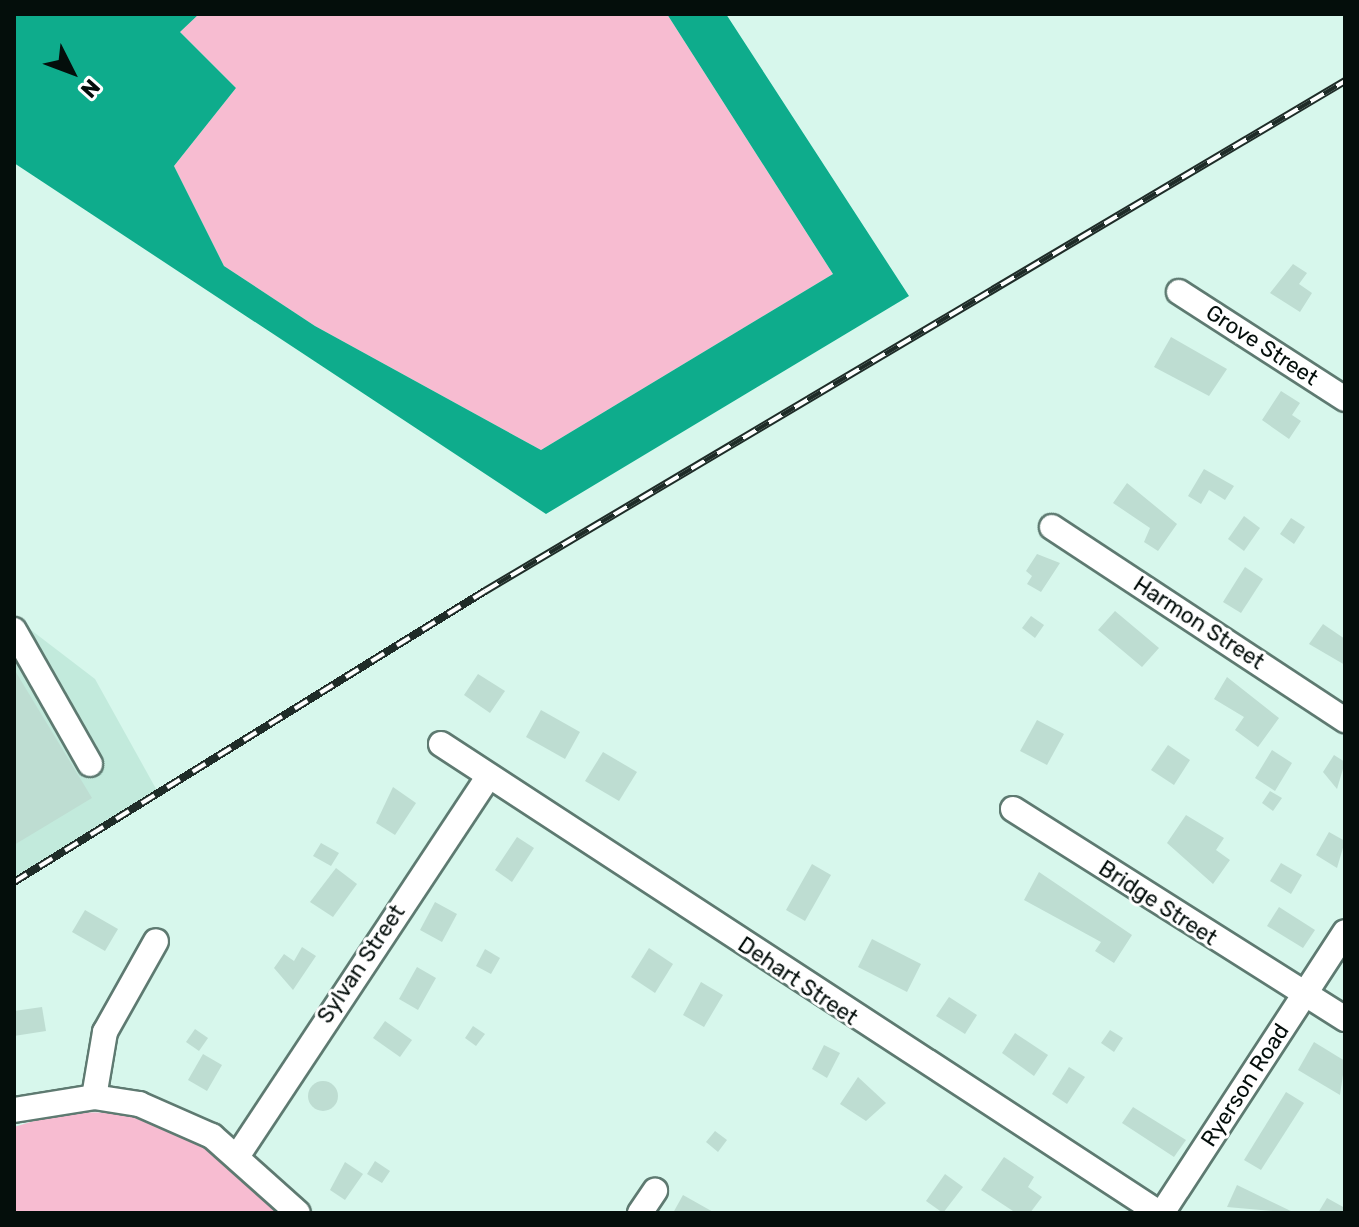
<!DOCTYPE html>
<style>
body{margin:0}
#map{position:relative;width:1359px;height:1227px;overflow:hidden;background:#d7f7ec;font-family:Rubik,sans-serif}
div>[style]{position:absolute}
.built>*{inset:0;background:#c2eadc}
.green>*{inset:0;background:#f7bcd1}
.water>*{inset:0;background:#0eac8c}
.building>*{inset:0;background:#beddd2}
.round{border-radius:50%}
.roads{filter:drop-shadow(2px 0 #5e7a71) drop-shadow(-2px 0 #5e7a71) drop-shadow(0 2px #5e7a71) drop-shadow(0 -2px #5e7a71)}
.minor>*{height:24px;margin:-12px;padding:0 12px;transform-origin:12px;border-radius:12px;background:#fff}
.rail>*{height:8px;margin-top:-4px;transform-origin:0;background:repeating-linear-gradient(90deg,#fff 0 15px,#1f2c28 0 30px);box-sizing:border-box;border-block:2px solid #1f2c28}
span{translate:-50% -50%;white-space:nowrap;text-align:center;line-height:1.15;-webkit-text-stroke:6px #fff;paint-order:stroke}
.street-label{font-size:22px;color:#040e0b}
.frame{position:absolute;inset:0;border:16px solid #040e0b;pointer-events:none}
.north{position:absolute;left:32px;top:32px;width:80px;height:80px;-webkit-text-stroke:6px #fff;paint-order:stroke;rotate:132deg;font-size:22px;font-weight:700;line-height:32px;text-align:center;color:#040e0b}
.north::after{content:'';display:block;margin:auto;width:28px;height:36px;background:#040e0b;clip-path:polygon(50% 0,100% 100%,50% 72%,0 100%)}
</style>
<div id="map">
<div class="built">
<i style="clip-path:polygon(14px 617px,95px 679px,160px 796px,14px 883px)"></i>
</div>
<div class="green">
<i style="clip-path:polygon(199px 14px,667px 14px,833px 274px,541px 450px,315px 326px,224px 266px,174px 166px,236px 88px,180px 32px)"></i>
<i style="clip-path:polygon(64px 1112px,131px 1113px,207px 1146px,278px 1213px,14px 1213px,14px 1127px)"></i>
</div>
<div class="water">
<i style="clip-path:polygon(14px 14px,199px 14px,180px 32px,236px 88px,174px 166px,224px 266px,315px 326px,541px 450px,833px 274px,667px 14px,726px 14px,909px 296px,546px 514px,14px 163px)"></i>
</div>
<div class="building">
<i style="clip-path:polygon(1293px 264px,1307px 273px,1299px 284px,1312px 293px,1300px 312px,1270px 293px)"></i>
<i style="clip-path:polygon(1171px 337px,1227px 369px,1209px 396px,1154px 367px)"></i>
<i style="clip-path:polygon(1281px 391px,1300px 403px,1292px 415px,1301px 421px,1289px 439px,1262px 420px)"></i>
<i style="clip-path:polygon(1204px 469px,1234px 486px,1225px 500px,1209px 490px,1201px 504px,1188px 496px)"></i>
<i style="clip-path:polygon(1127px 483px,1177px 524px,1158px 551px,1144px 542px,1150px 528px,1113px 503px)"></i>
<i style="clip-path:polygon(1244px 516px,1260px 528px,1244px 551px,1228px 539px)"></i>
<i style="clip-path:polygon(1291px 518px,1305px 527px,1294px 544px,1280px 534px)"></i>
<i style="clip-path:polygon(1037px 554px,1060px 563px,1041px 592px,1027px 584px,1032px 576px,1026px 571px)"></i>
<i style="clip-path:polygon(1245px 567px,1263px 579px,1241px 613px,1223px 602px)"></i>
<i style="clip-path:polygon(1115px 611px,1159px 648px,1142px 667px,1098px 630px)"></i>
<i style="clip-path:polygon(1031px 616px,1044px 625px,1035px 638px,1022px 628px)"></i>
<i style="clip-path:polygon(1323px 624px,1345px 639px,1345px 665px,1309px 644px)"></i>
<i style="clip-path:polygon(14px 669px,92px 798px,14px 845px)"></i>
<i style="clip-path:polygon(478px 674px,505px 691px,490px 713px,464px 695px)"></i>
<i style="clip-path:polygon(1227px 677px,1279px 718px,1258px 747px,1235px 730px,1244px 717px,1214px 699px)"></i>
<i style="clip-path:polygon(541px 710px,580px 732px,565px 759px,526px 737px)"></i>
<i style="clip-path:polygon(1037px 720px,1064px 734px,1047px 765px,1020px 751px)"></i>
<i style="clip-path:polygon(1168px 745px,1190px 760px,1174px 785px,1151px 770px)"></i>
<i style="clip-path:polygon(1272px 750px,1292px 763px,1275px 791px,1255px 778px)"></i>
<i style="clip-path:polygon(603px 752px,637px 772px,619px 801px,585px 781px)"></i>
<i style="clip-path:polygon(1334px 755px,1345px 762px,1337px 789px,1323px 772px)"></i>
<i style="clip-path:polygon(393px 787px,416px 803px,395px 835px,376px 823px)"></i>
<i style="clip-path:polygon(1270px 791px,1282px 798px,1273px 811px,1262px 803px)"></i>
<i style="clip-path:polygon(1186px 815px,1224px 838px,1216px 850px,1230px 860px,1213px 884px,1167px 843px)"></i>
<i style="clip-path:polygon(1329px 832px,1345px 841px,1337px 868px,1316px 855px)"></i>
<i style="clip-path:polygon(517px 837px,534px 848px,512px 882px,495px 870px)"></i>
<i style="clip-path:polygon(321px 843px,339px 853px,331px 866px,313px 856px)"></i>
<i style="clip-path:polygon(1281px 863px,1302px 875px,1291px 894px,1270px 881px)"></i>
<i style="clip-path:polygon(812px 864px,831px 875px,805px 921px,786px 910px)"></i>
<i style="clip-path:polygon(336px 868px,357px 884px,333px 917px,310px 902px)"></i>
<i style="clip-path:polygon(1039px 872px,1132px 935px,1114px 963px,1095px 951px,1101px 942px,1024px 900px)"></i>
<i style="clip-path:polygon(435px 902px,457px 914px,442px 942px,420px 930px)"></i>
<i style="clip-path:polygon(1279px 907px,1315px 930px,1303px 948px,1267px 926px)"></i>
<i style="clip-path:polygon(85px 910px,118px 929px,105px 951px,72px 932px)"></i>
<i style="clip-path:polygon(872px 939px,921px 964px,907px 992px,858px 967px)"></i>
<i style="clip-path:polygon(302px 947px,316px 956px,293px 990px,274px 968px,284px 954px,294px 961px)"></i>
<i style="clip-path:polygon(649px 948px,673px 964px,655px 993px,631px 977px)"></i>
<i style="clip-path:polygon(485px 949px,500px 958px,491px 974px,476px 966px)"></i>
<i style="clip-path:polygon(417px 967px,436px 978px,418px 1010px,399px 999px)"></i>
<i style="clip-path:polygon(701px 982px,723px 995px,704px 1027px,683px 1015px)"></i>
<i style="clip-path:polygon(949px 997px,977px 1015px,965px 1034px,936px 1016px)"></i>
<i style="clip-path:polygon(42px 1007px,46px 1031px,14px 1036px,14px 1011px)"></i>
<i style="clip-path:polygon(385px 1021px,412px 1040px,400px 1057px,373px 1038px)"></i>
<i style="clip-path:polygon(473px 1026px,485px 1034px,476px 1046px,465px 1038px)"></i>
<i style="clip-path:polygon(195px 1029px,208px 1038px,199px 1051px,186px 1042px)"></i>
<i style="clip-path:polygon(1110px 1030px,1123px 1038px,1114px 1052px,1101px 1043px)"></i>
<i style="clip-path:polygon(1015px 1033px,1048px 1055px,1034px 1076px,1002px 1053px)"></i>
<i style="clip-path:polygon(1314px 1042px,1345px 1061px,1340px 1095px,1298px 1070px)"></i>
<i style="clip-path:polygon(824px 1045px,840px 1053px,827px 1078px,812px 1069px)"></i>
<i style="clip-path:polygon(203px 1054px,222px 1065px,207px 1091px,188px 1080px)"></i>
<i style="clip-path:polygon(1069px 1067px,1085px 1077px,1067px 1104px,1052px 1094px)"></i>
<i style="clip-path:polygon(858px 1077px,886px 1103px,866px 1121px,840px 1104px)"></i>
<i class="round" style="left:308px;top:1081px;width:30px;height:30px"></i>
<i style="clip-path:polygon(1286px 1092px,1304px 1103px,1261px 1170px,1244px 1160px)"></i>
<i style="clip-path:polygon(1133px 1107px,1186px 1140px,1174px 1157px,1122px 1123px)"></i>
<i style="clip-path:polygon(715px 1131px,727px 1140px,718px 1152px,706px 1142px)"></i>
<i style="clip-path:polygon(1004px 1157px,1034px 1177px,1028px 1187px,1042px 1197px,1030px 1213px,1016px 1213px,981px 1190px)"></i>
<i style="clip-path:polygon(375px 1161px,390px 1171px,382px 1183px,367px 1174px)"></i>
<i style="clip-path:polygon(345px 1162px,363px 1174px,345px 1200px,330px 1190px)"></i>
<i style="clip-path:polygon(945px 1174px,963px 1187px,943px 1213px,926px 1201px)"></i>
<i style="clip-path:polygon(1237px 1185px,1295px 1213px,1227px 1207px)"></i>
<i style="clip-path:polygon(683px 1195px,715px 1213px,673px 1213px)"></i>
<i style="clip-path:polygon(1327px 1198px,1345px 1208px,1345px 1213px,1318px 1213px)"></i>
</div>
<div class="roads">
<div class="minor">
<i style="left:1179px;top:292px;width:197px;rotate:32.8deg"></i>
<i style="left:1052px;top:527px;width:351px;rotate:33.4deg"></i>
<i style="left:14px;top:630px;width:154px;rotate:60.4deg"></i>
<i style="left:441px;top:744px;width:858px;rotate:33.15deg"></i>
<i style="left:1013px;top:809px;width:393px;rotate:32.3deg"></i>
<i style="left:94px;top:1097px;width:66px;rotate:-80.4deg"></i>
<i style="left:105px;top:1032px;width:104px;rotate:-60.7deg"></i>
<i style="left:14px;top:1110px;width:81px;rotate:-9.2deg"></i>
<i style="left:94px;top:1097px;width:46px;rotate:8.8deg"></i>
<i style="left:139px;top:1104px;width:80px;rotate:23.7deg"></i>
<i style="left:212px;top:1136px;width:115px;rotate:41.8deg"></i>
<i style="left:238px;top:1155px;width:453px;rotate:-56.5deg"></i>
<i style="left:640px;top:1213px;width:27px;rotate:-56deg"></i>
<i style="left:1162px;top:1213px;width:335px;rotate:-56.9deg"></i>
</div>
</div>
<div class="rail">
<i style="left:14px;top:882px;width:554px;rotate:-31.71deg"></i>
<i style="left:485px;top:591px;width:1000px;rotate:-30.67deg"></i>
</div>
<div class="street-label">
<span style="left:1262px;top:345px;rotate:33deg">Grove Street</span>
<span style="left:1199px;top:623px;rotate:33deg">Harmon Street</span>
<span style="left:1158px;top:903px;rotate:33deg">Bridge Street</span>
<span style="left:361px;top:964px;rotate:-56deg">Sylvan Street</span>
<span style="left:798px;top:981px;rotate:34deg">Dehart Street</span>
<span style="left:1245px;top:1085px;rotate:-57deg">Ryerson Road</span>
</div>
<div class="frame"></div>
<div class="north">N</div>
</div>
